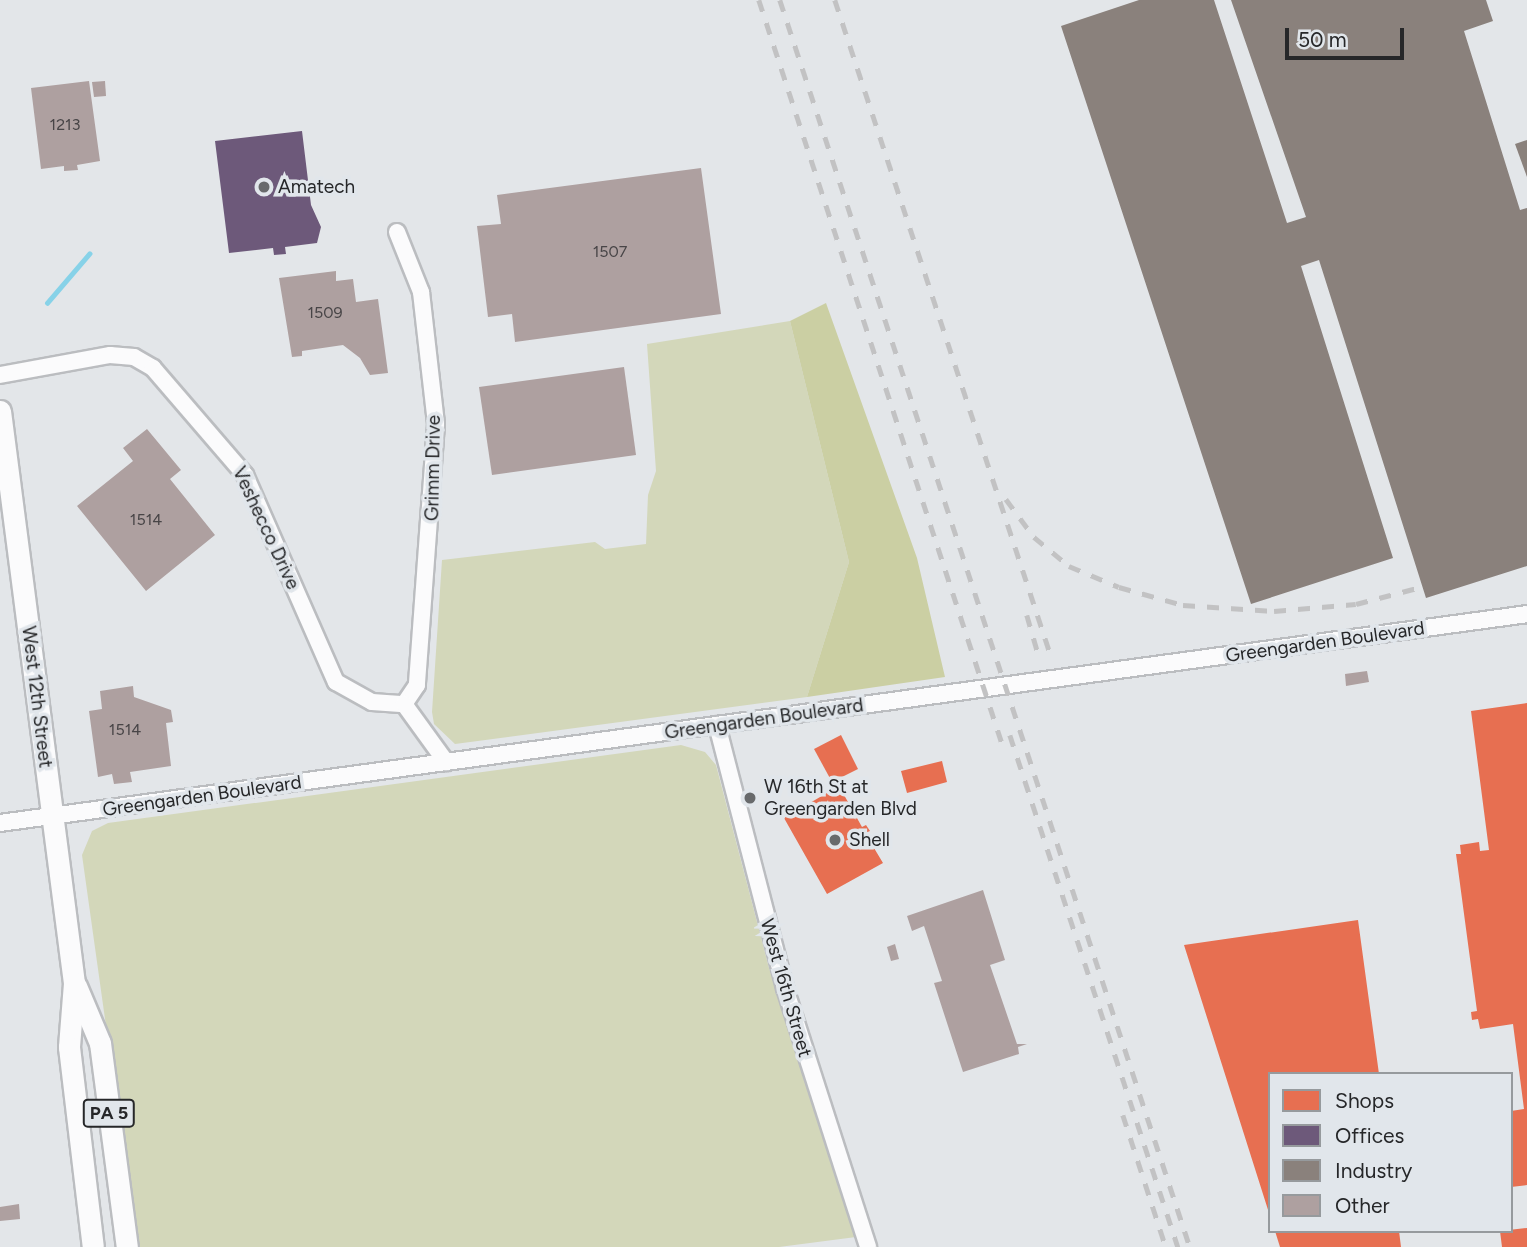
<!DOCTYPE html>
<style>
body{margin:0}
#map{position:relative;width:1527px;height:1247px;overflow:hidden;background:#e3e6e9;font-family:Figtree,sans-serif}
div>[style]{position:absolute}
.green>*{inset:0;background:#d3d7ba}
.forest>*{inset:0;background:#cbcfa3}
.shops>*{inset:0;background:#e76f51}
.offices>*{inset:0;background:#6d597a}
.industry>*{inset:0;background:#8a817c}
.stream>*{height:4.5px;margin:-2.25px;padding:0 2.25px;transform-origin:2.25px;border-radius:2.25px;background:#87d2e8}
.building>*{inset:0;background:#aea0a0}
.roads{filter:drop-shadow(2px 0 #bbbdc0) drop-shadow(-2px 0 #bbbdc0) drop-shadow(0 2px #bbbdc0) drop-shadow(0 -2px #bbbdc0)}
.minor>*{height:16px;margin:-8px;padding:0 8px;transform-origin:8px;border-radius:8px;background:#fbfbfc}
.major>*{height:21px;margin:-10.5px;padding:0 10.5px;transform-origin:10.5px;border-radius:10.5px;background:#fbfbfc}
.rail>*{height:4.5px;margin-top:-2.25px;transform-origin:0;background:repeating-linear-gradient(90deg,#c2c2c3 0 12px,transparent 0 24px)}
.dots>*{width:19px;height:19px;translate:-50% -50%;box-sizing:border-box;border:4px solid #e1e6eb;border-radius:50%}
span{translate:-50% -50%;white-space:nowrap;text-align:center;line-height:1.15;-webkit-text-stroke:7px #e1e6eb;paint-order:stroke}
.number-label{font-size:16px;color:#484547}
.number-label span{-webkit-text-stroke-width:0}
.shield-label span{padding:2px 5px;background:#e1e6eb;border:2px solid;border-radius:5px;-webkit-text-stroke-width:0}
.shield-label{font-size:18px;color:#262729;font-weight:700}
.poi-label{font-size:19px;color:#262729}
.left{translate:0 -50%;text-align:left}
.street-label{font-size:19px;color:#262729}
.legend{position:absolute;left:1268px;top:1072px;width:245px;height:161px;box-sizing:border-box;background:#e1e6eb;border:2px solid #969a9d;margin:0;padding:9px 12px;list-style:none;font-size:21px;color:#262729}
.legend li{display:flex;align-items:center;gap:14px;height:35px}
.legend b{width:35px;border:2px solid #969a9d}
.scale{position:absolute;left:1285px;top:28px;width:119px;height:32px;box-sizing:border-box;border:4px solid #262729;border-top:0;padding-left:9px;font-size:21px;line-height:24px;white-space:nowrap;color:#262729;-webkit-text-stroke:5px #e1e6eb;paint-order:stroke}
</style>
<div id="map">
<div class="green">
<i style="clip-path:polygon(790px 321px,849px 562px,807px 697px,455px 744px,434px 724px,432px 712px,442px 560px,595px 542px,605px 549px,646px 544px,648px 495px,656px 471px,647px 344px)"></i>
<i style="clip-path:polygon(681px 745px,705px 752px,716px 765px,769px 968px,856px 1237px,779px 1247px,137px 1247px,82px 855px,92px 831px,108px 823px)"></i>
</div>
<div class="forest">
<i style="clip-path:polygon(826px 303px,917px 558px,945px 677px,807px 697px,849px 562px,790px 321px)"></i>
</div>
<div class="shops">
<i style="clip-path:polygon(1527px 703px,1527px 1185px,1511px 1187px,1511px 1111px,1524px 1109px,1513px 1024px,1480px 1029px,1478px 1019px,1472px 1020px,1471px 1012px,1477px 1011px,1456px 854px,1461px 854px,1460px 845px,1479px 842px,1480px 851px,1489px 850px,1471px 711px)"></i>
<i style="clip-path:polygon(841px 735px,858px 769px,832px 782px,814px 749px)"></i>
<i style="clip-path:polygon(942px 761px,947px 782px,907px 793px,901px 771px)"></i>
<i style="clip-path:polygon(839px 786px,862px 827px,866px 825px,870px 831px,865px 833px,883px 863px,827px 894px,784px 818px)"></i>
<i style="clip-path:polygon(1358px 920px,1379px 1074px,1270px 1074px,1269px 1213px,1184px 945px)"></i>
<i style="clip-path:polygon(1527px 1228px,1527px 1247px,1502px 1247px,1500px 1231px)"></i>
<i style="clip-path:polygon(1275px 1231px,1399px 1231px,1401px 1247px,1280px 1247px)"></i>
</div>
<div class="offices">
<i style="clip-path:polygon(302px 131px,311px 205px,321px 227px,317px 243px,285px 247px,286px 254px,274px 255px,273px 248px,229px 253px,215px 141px)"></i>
</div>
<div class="industry">
<i style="clip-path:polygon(1139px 0,1214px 0,1287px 223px,1306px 217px,1231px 0,1486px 0,1493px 21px,1464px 31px,1520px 210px,1527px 208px,1527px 566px,1426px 598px,1319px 260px,1301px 266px,1393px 558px,1251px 604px,1061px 26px)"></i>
<i style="clip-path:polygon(1527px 140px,1527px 177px,1515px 144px)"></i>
</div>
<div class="stream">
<i style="left:47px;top:303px;width:65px;rotate:-49.4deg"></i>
</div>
<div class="building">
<i style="clip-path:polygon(89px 81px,100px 161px,77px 165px,78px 170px,64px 171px,64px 166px,41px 169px,31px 88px)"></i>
<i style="clip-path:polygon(105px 81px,106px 96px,94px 97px,92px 82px)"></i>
<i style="clip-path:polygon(701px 168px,721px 314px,515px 342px,512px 314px,488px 317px,477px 226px,501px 224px,497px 195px)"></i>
<i style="clip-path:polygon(336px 271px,336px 281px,353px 279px,356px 302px,378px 299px,388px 373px,370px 375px,360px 358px,343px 345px,302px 351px,302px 356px,292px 357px,279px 278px)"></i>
<i style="clip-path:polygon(624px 367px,636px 455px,492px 475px,479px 387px)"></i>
<i style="clip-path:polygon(147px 429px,181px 470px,170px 479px,215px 535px,146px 591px,77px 506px,133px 461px,123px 448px)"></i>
<i style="clip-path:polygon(1367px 671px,1369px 682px,1346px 686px,1345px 674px)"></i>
<i style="clip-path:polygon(133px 686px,134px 697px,171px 710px,173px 722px,166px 723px,171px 766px,130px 772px,132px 782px,114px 784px,112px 774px,98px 777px,89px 711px,102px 709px,100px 691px)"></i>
<i style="clip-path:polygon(983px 890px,1005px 960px,990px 965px,1017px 1044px,1027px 1044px,1018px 1047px,1019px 1054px,963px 1072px,934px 983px,942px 981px,924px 926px,912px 931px,907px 916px)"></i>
<i style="clip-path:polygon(895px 944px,899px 959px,891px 961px,887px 947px)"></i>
<i style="clip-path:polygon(19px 1204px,20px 1219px,0 1221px,0 1207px)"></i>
</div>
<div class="roads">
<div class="minor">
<i style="left:397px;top:232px;width:65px;rotate:68.2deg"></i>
<i style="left:421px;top:292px;width:133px;rotate:83.5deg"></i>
<i style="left:436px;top:424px;width:262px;rotate:94.2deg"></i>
<i style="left:417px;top:685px;width:23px;rotate:124deg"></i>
<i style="left:0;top:375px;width:112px;rotate:-10.3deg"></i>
<i style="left:110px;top:355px;width:24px;rotate:5deg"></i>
<i style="left:134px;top:357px;width:22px;rotate:30deg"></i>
<i style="left:153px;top:368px;width:141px;rotate:49.3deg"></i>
<i style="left:245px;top:475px;width:226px;rotate:66.3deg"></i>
<i style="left:336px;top:682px;width:41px;rotate:29.1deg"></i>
<i style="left:372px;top:702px;width:32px;rotate:4deg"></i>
<i style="left:404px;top:704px;width:72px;rotate:54.1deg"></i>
<i style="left:717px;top:725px;width:272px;rotate:75.5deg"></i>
<i style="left:785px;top:988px;width:272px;rotate:72.2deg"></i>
<i style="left:0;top:823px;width:1541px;rotate:-7.79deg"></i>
</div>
<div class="major">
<i style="left:0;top:411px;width:577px;rotate:82.63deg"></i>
<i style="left:74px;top:983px;width:64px;rotate:94.5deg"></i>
<i style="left:69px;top:1047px;width:201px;rotate:83.2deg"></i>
<i style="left:76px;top:986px;width:62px;rotate:67.2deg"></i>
<i style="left:100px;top:1043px;width:206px;rotate:82.5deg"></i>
</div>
</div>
<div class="rail">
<i style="left:759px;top:0;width:791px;rotate:71.89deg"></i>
<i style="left:780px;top:0;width:1313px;rotate:71.8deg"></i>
<i style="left:835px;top:0;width:694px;rotate:71.77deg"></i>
<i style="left:1006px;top:499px;width:47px;rotate:53.6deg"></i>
<i style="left:1034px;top:537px;width:45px;rotate:39.6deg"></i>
<i style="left:1069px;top:566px;width:54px;rotate:22.8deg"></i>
<i style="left:1119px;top:587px;width:66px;rotate:15.7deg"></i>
<i style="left:1183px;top:605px;width:91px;rotate:3.8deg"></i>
<i style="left:1274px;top:611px;width:82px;rotate:-4.9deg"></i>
<i style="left:1356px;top:604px;width:67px;rotate:-14.7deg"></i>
<i style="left:1027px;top:615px;width:47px;rotate:73.9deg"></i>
<i style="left:1010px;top:735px;width:539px;rotate:71.83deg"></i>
<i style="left:1123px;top:1115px;width:139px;rotate:72deg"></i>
</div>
<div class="dots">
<i style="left:264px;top:187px;background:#686a6c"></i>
<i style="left:750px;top:798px;background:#686a6c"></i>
<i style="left:835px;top:840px;background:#686a6c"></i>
</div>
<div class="number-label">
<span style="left:65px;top:125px">1213</span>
<span style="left:610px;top:252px">1507</span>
<span style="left:325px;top:313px">1509</span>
<span style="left:146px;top:520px">1514</span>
<span style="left:125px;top:730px">1514</span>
</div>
<div class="shield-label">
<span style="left:109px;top:1113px">PA 5</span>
</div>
<div class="poi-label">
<span class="left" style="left:278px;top:187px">Amatech</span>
<span class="left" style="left:764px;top:798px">W 16th St at<br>Greengarden Blvd</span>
<span class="left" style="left:849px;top:840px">Shell</span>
</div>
<div class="street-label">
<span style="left:433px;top:468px;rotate:-89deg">Grimm Drive</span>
<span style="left:266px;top:528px;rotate:65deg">Veshecco Drive</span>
<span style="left:1325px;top:642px;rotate:-8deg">Greengarden Boulevard</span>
<span style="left:37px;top:697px;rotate:83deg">West 12th Street</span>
<span style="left:764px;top:719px;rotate:-8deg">Greengarden Boulevard</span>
<span style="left:202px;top:796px;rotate:-8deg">Greengarden Boulevard</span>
<span style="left:786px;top:988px;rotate:74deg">West 16th Street</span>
</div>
<ul class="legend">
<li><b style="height:19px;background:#e76f51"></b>Shops</li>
<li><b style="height:19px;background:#6d597a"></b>Offices</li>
<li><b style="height:19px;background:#8a817c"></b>Industry</li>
<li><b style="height:19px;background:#aea0a0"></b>Other</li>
</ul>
<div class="scale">50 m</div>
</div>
